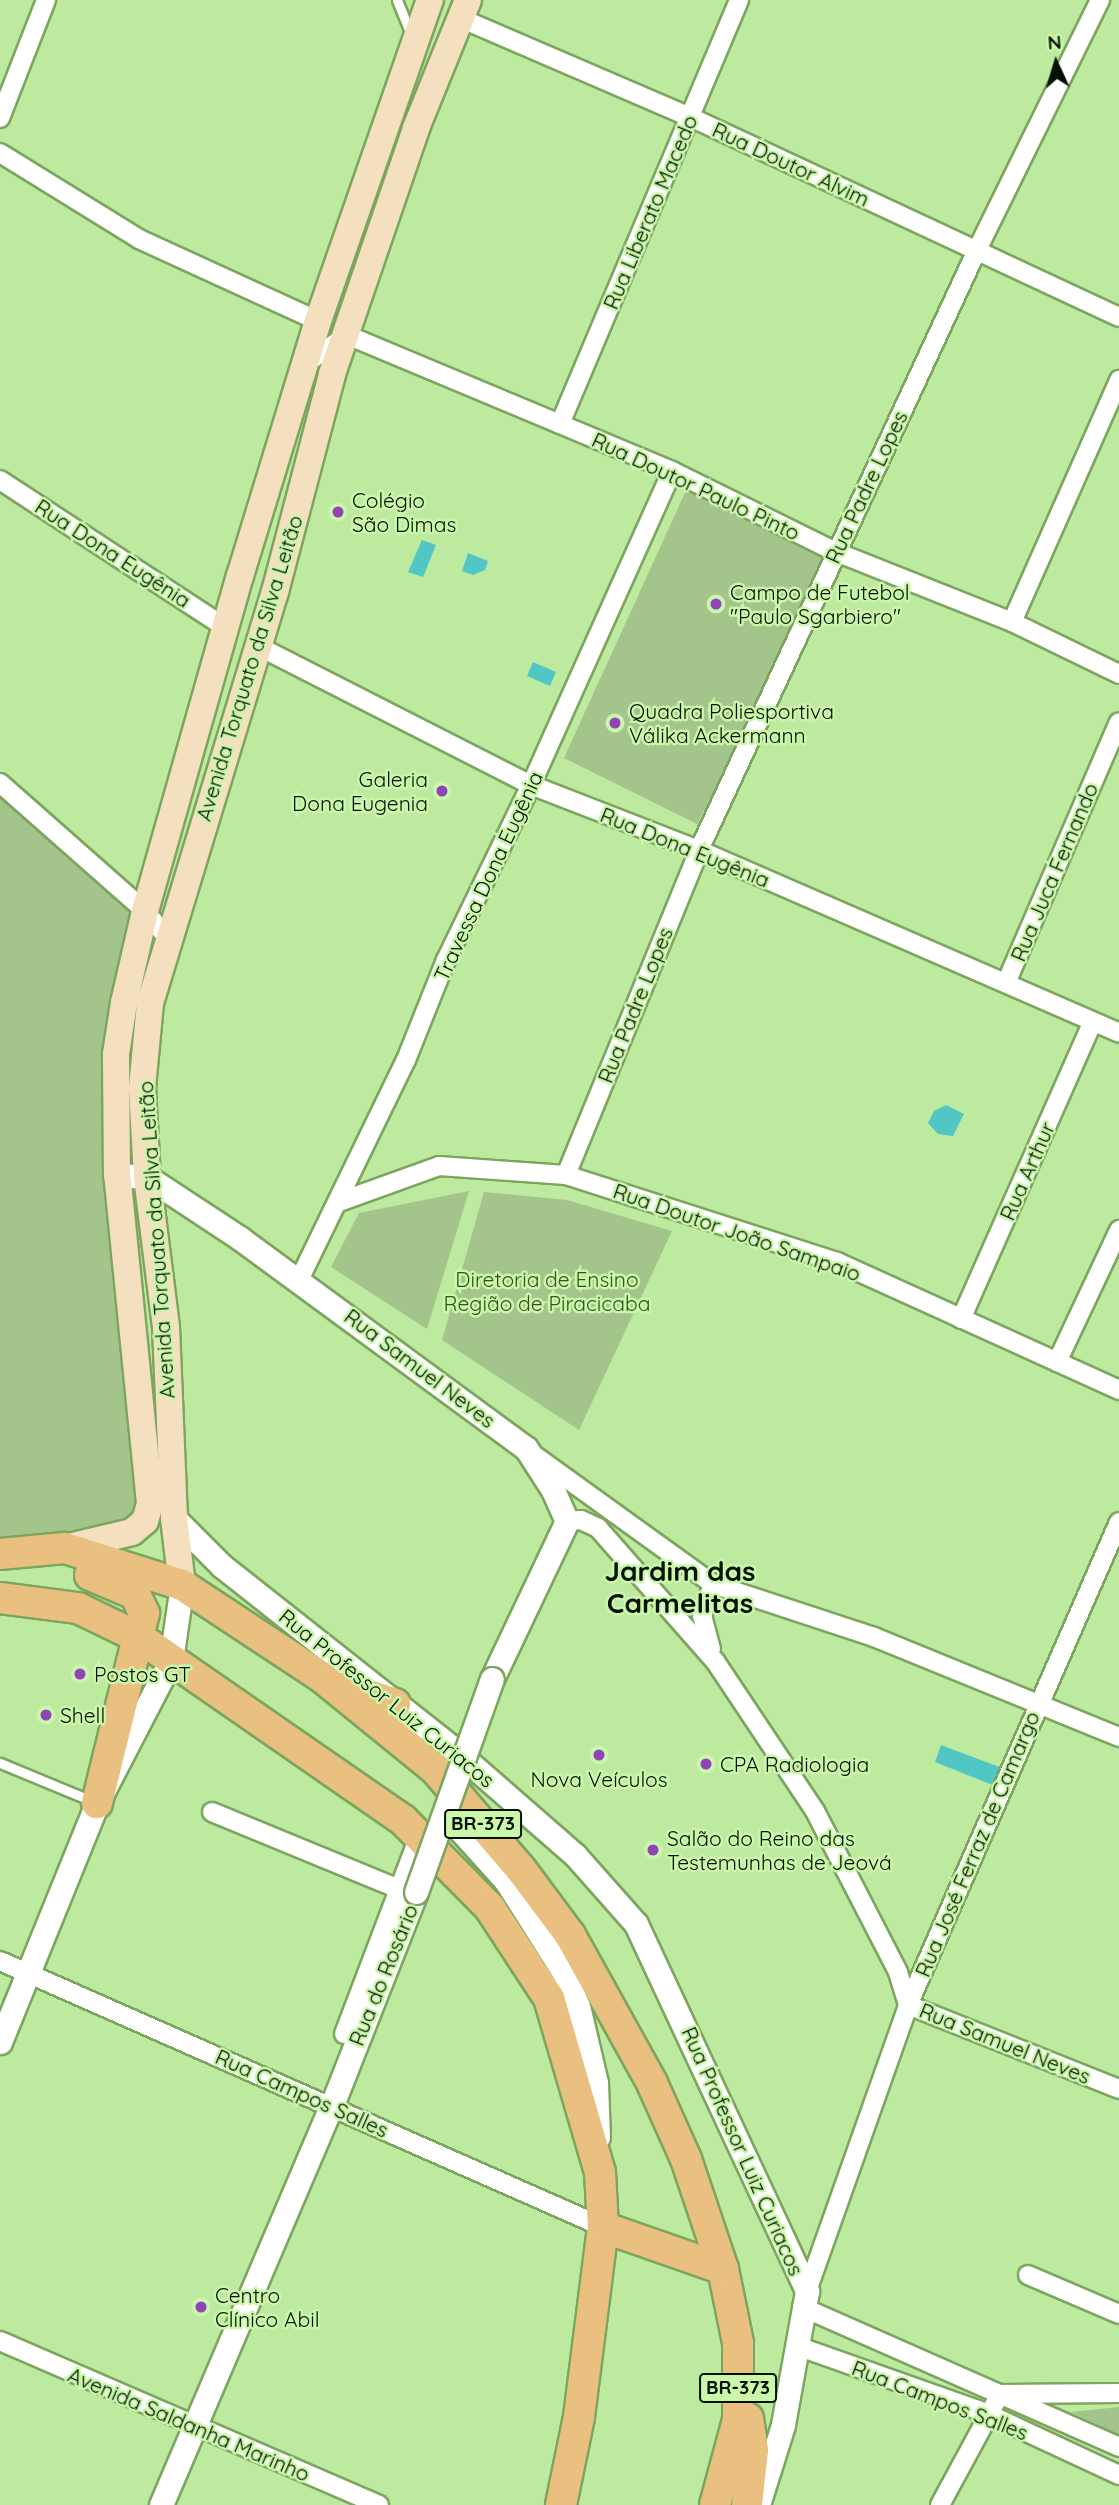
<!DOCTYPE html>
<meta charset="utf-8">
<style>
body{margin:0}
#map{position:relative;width:1119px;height:2505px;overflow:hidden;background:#bdea9f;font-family:Quicksand,sans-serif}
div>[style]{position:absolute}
.green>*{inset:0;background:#a3c58c}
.water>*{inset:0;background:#50c7c4}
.roads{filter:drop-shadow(2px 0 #7ca55e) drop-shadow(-2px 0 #7ca55e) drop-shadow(0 2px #7ca55e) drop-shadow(0 -2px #7ca55e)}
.service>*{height:9px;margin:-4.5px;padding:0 4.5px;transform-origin:4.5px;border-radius:4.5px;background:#fff}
.minor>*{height:18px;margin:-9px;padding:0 9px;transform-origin:9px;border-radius:9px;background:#fff}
.tertiary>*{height:23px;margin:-11.5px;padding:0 11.5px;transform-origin:11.5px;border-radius:11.5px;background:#fff}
.secondary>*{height:26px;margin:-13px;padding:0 13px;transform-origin:13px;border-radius:13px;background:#f4e0bf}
.primary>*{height:30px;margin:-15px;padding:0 15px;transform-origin:15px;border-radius:15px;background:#e9c080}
.bridges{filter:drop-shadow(2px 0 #7ca55e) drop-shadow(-2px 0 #7ca55e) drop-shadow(0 2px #7ca55e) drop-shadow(0 -2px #7ca55e)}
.tertiary-bridge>*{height:23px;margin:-11.5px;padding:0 11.5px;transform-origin:11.5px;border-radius:11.5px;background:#fff}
.dots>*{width:19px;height:19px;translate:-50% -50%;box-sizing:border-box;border:4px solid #caf7ac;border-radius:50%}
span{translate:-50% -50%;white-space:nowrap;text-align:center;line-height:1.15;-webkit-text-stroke:5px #caf7ac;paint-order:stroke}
.shield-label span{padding:2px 5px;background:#caf7ac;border:2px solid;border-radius:5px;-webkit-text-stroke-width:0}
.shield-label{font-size:19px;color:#041100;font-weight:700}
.street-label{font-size:21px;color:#041100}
.poi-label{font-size:21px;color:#041100}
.left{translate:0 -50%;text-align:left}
.right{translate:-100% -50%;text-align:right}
.park-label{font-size:21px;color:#325315}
.district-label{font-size:28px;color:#041100;font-weight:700}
.north{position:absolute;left:1021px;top:28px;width:70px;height:70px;-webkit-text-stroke:5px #caf7ac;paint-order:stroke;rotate:356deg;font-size:19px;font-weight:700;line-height:28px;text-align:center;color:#041100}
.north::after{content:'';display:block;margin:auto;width:24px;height:32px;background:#041100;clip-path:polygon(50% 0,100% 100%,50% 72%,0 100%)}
</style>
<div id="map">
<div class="green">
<i style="clip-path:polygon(689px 484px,827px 552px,746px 730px,697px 824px,564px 758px)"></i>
<i style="clip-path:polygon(0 783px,145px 911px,116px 1054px,145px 1521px,0 1554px)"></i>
<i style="clip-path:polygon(469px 1191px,427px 1329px,331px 1267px,359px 1213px)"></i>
<i style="clip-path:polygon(484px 1192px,567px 1200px,672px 1231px,579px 1430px,442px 1340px)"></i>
<i style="clip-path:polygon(1119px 2407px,1119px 2435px,1071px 2412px)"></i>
</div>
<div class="water">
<i style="clip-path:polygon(422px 540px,436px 545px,423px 577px,408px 572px)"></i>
<i style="clip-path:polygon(468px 553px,488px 561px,485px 570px,473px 575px,462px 571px)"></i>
<i style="clip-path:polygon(533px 662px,556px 672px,550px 686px,527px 676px)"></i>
<i style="clip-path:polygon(946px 1105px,964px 1114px,953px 1136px,938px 1134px,928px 1123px,934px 1111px)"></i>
<i style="clip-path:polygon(941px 1745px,1002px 1768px,995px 1786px,935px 1762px)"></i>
</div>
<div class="roads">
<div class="service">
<i style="left:397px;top:0;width:40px;rotate:68deg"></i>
<i style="left:0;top:1763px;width:100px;rotate:22.4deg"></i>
</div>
<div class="minor">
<i style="left:460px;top:18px;width:250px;rotate:23.3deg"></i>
<i style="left:690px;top:117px;width:473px;rotate:25deg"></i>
<i style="left:0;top:118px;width:127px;rotate:-68.7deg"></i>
<i style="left:0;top:153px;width:163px;rotate:31.7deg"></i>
<i style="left:139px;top:239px;width:197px;rotate:24.6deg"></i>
<i style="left:305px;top:364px;width:51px;rotate:-34.6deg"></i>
<i style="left:347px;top:335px;width:352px;rotate:22.7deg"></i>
<i style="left:672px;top:471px;width:183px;rotate:26.3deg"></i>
<i style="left:836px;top:552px;width:189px;rotate:21.7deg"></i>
<i style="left:1012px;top:622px;width:119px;rotate:25.9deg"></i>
<i style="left:560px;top:424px;width:460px;rotate:-67.1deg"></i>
<i style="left:0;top:480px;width:269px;rotate:33.2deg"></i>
<i style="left:1012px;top:622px;width:265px;rotate:-66.1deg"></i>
<i style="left:258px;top:646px;width:306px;rotate:27deg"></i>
<i style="left:531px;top:785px;width:180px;rotate:21.2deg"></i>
<i style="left:699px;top:850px;width:458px;rotate:23.5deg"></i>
<i style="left:0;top:783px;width:193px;rotate:41.4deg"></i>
<i style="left:145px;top:911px;width:34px;rotate:50deg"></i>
<i style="left:1006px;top:983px;width:284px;rotate:-66.6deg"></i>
<i style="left:566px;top:1175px;width:351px;rotate:-67.7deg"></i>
<i style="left:699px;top:850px;width:661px;rotate:-65.14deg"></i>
<i style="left:977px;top:250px;width:279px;rotate:-63.8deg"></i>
<i style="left:339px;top:1202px;width:106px;rotate:-19.8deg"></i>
<i style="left:439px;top:1166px;width:127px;rotate:4.1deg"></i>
<i style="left:566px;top:1175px;width:285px;rotate:17.8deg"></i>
<i style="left:837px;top:1262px;width:310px;rotate:24.4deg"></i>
<i style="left:300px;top:1278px;width:242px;rotate:-64.1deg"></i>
<i style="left:406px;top:1060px;width:108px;rotate:-68.2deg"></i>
<i style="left:446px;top:960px;width:195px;rotate:-64.1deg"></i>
<i style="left:531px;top:785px;width:344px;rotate:-65.8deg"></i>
<i style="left:961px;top:1319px;width:324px;rotate:-66.1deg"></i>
<i style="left:1057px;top:1362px;width:146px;rotate:-64.8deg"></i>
<i style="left:534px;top:1455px;width:221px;rotate:35.8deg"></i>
<i style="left:713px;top:1584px;width:169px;rotate:18.2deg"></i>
<i style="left:874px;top:1637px;width:265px;rotate:22.2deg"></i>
<i style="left:567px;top:1521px;width:14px;rotate:-4deg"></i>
<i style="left:581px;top:1520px;width:19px;rotate:25deg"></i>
<i style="left:598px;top:1528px;width:177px;rotate:48.7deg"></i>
<i style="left:715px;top:1661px;width:180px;rotate:56.3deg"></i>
<i style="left:815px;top:1811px;width:181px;rotate:62.7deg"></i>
<i style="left:898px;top:1972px;width:34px;rotate:73deg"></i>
<i style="left:908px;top:2005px;width:227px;rotate:21.7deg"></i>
<i style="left:711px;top:1649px;width:34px;rotate:-105deg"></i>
<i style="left:702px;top:1616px;width:34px;rotate:-71deg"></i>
<i style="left:212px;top:1812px;width:204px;rotate:22.4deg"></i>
<i style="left:0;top:1961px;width:659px;rotate:23.8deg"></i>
<i style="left:344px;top:2034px;width:211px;rotate:-69.2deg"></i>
<i style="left:1028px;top:2275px;width:99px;rotate:23.2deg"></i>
<i style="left:807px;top:2291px;width:303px;rotate:-70.5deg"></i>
<i style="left:908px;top:2005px;width:527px;rotate:-66.4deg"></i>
<i style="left:802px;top:2307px;width:347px;rotate:23.8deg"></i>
<i style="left:0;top:2341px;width:413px;rotate:23.4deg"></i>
<i style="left:797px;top:2346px;width:201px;rotate:19.5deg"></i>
<i style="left:986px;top:2413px;width:147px;rotate:25deg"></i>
<i style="left:940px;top:2505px;width:126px;rotate:-61.6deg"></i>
<i style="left:1000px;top:2394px;width:119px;rotate:-0.5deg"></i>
</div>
<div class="tertiary">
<i style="left:117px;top:1175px;width:30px;rotate:4deg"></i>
<i style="left:147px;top:1177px;width:113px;rotate:33.4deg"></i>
<i style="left:241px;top:1239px;width:353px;rotate:36.3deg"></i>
<i style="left:526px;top:1448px;width:50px;rotate:57.3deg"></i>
<i style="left:553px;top:1490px;width:34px;rotate:66deg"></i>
<i style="left:567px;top:1521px;width:175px;rotate:115.4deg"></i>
<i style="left:174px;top:1518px;width:68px;rotate:45deg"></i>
<i style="left:222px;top:1566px;width:290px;rotate:38.3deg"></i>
<i style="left:450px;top:1746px;width:166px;rotate:41.1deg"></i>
<i style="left:575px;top:1855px;width:92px;rotate:48.5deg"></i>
<i style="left:636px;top:1924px;width:405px;rotate:65deg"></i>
<i style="left:807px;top:2291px;width:136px;rotate:100.2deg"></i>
<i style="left:783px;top:2425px;width:84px;rotate:107.4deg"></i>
<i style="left:449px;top:1796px;width:37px;rotate:71deg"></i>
<i style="left:461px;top:1831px;width:67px;rotate:48deg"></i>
<i style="left:506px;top:1881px;width:107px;rotate:57.7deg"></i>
<i style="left:563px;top:1971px;width:38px;rotate:67deg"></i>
<i style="left:578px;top:2006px;width:79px;rotate:76.8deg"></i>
<i style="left:596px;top:2083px;width:54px;rotate:87.9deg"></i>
<i style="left:0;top:2042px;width:258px;rotate:-67.9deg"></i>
<i style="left:97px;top:1803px;width:161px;rotate:-62.6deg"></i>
<i style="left:171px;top:1660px;width:76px;rotate:-81.7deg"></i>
<i style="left:161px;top:2505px;width:435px;rotate:-66.9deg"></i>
<i style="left:332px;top:2105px;width:229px;rotate:-68.5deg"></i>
</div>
<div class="secondary">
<i style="left:65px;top:1548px;width:69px;rotate:-13.4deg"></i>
<i style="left:132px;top:1532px;width:17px;rotate:-40deg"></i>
<i style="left:145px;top:1521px;width:19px;rotate:-74deg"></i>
<i style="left:150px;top:1503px;width:330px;rotate:-95.7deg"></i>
<i style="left:117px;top:1175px;width:121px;rotate:-90.5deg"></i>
<i style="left:116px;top:1054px;width:52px;rotate:-81.1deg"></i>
<i style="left:124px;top:1003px;width:94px;rotate:-77.1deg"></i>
<i style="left:145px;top:911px;width:348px;rotate:-74.2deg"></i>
<i style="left:240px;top:576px;width:267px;rotate:-73deg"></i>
<i style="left:318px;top:321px;width:340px;rotate:-70.8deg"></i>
<i style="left:182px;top:1585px;width:67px;rotate:-96.8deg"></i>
<i style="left:174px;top:1518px;width:191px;rotate:-92.4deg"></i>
<i style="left:166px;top:1327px;width:151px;rotate:-97.2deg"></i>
<i style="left:147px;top:1177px;width:89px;rotate:-93.2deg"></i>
<i style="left:142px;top:1088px;width:85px;rotate:-84.6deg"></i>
<i style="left:150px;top:1003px;width:430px;rotate:-73.1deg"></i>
<i style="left:275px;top:592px;width:225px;rotate:-75.3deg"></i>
<i style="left:332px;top:374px;width:260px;rotate:-71.1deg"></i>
<i style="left:416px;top:128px;width:138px;rotate:-67.9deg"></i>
</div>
<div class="primary">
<i style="left:0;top:1554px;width:65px;rotate:-5.3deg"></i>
<i style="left:65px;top:1548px;width:123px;rotate:17.5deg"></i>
<i style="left:182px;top:1585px;width:169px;rotate:33.4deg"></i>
<i style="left:323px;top:1678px;width:144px;rotate:39.1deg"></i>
<i style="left:435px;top:1769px;width:130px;rotate:49.4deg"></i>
<i style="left:520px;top:1868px;width:84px;rotate:53.3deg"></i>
<i style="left:570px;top:1935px;width:169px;rotate:61deg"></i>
<i style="left:652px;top:2083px;width:83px;rotate:65.9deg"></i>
<i style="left:686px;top:2159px;width:116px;rotate:71.4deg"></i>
<i style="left:723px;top:2269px;width:76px;rotate:78.5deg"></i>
<i style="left:738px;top:2343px;width:77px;rotate:90deg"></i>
<i style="left:738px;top:2420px;width:88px;rotate:105.1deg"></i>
<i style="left:90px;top:1575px;width:49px;rotate:22.9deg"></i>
<i style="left:135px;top:1594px;width:21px;rotate:65deg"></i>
<i style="left:144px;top:1613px;width:196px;rotate:103.9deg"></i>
<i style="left:0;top:1598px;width:79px;rotate:7.3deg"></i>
<i style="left:78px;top:1608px;width:69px;rotate:25.8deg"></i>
<i style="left:140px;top:1638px;width:320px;rotate:34.7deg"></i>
<i style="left:403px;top:1820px;width:124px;rotate:45.3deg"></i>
<i style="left:490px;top:1908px;width:108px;rotate:56.8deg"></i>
<i style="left:549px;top:1998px;width:181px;rotate:73.7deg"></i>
<i style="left:600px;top:2172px;width:55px;rotate:86.9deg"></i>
<i style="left:603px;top:2227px;width:192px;rotate:97.2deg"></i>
<i style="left:579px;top:2417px;width:90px;rotate:101.6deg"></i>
<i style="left:346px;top:1687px;width:52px;rotate:19.1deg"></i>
<i style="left:603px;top:2227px;width:127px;rotate:19.3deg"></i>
<i style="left:747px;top:2505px;width:55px;rotate:-83.8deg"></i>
<i style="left:753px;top:2450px;width:32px;rotate:-99deg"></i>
</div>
</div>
<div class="bridges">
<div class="tertiary-bridge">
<i style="left:416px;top:1892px;width:226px;rotate:-70.4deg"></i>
</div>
</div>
<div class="dots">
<i style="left:338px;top:512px;background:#9044b5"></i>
<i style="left:716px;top:604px;background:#9044b5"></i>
<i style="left:615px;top:723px;background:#9044b5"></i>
<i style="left:442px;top:791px;background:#9044b5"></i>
<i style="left:80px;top:1674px;background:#9044b5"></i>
<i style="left:46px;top:1715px;background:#9044b5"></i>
<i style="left:599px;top:1755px;background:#9044b5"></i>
<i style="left:706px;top:1764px;background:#9044b5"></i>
<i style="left:653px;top:1850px;background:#9044b5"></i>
<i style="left:201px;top:2307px;background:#9044b5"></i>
</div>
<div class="shield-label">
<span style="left:483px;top:1824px">BR-373</span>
<span style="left:738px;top:2388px">BR-373</span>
</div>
<div class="street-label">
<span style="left:791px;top:164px;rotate:25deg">Rua Doutor Alvim</span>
<span style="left:650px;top:212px;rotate:-67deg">Rua Liberato Macedo</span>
<span style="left:696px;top:486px;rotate:25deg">Rua Doutor Paulo Pinto</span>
<span style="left:866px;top:487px;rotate:-65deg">Rua Padre Lopes</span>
<span style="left:113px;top:553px;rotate:33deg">Rua Dona Eugênia</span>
<span style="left:249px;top:668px;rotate:-73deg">Avenida Torquato da Silva Leitão</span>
<span style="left:685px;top:847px;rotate:22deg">Rua Dona Eugênia</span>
<span style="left:1054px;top:872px;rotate:-67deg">Rua Juca Fernando</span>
<span style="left:488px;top:876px;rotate:-65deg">Travessa Dona Eugênia</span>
<span style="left:635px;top:1005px;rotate:-68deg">Rua Padre Lopes</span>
<span style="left:1027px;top:1171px;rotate:-66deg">Rua Arthur</span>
<span style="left:737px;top:1232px;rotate:19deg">Rua Doutor João Sampaio</span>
<span style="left:156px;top:1240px;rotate:-94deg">Avenida Torquato da Silva Leitão</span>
<span style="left:420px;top:1368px;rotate:37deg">Rua Samuel Neves</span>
<span style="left:387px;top:1698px;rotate:39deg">Rua Professor Luiz Curiacos</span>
<span style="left:977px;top:1844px;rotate:-67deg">Rua José Ferraz de Camargo</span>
<span style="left:383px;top:1975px;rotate:-68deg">Rua do Rosário</span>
<span style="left:1005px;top:2043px;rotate:22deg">Rua Samuel Neves</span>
<span style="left:302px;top:2093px;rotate:24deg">Rua Campos Salles</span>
<span style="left:743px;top:2151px;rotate:66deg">Rua Professor Luiz Curiacos</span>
<span style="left:940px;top:2400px;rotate:21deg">Rua Campos Salles</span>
<span style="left:189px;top:2424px;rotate:23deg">Avenida Saldanha Marinho</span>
</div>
<div class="poi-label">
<span class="left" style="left:352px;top:512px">Colégio<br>São Dimas</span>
<span class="left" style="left:730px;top:604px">Campo de Futebol<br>"Paulo Sgarbiero"</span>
<span class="left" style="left:629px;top:723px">Quadra Poliesportiva<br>Válika Ackermann</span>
<span class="right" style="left:428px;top:791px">Galeria<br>Dona Eugenia</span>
<span class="left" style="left:94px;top:1674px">Postos GT</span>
<span class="left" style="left:60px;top:1715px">Shell</span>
<span class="left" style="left:720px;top:1764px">CPA Radiologia</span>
<span style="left:599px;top:1779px">Nova Veículos</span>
<span class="left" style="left:667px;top:1850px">Salão do Reino das<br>Testemunhas de Jeová</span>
<span class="left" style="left:215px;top:2307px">Centro<br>Clínico Abil</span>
</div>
<div class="park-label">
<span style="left:547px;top:1291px">Diretoria de Ensino<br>Região de Piracicaba</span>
</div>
<div class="district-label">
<span style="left:680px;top:1587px">Jardim das<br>Carmelitas</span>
</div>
<div class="north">N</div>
</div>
